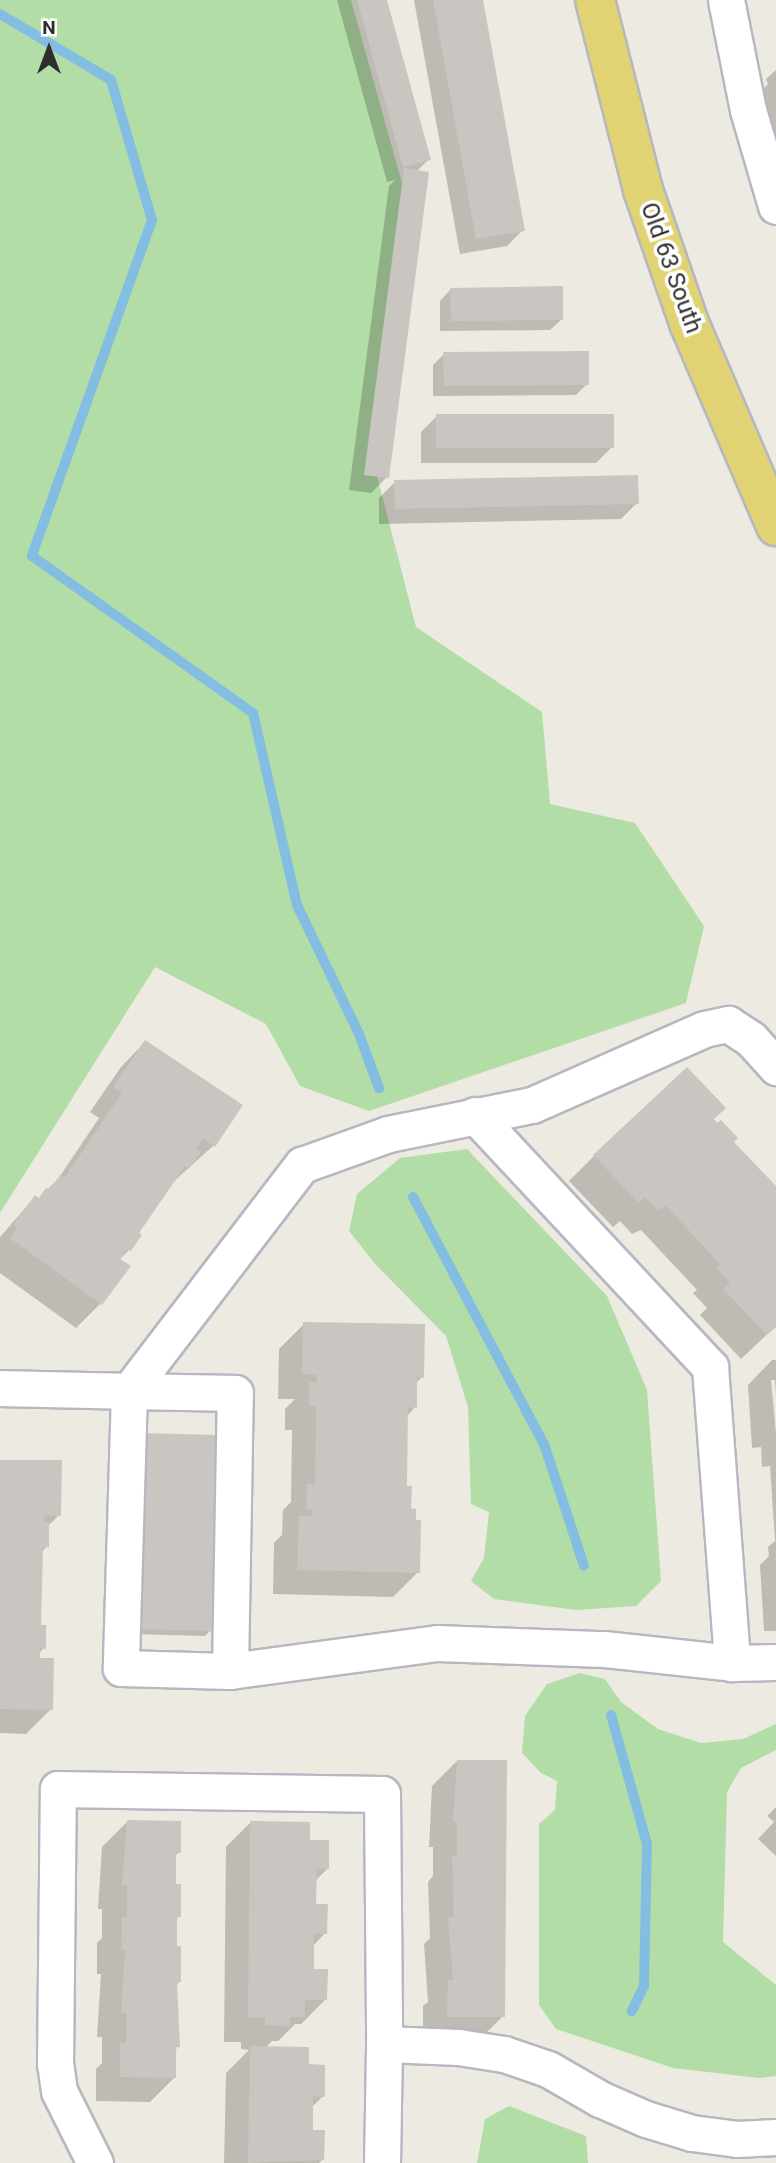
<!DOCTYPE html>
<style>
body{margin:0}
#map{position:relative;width:776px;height:2163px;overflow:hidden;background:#edeae2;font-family:Roboto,sans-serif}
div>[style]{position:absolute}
.green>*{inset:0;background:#b3dda6}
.shadow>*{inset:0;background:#0003}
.stream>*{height:10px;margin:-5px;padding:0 5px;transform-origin:5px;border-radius:5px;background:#83bee2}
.building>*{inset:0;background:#c9c6c1}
.roads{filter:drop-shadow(2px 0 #b6b7c0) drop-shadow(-2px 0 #b6b7c0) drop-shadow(0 2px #b6b7c0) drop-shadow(0 -2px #b6b7c0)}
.minor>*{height:35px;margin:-17.5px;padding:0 17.5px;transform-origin:17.5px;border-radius:17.5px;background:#fff}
.major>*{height:38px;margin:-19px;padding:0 19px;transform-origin:19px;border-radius:19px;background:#e1d373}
span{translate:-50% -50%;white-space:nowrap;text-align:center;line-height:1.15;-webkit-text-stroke:7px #fff;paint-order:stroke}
.street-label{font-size:24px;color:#2e2e2e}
.north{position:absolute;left:14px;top:14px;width:70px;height:70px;-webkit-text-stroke:5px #fff;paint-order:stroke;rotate:0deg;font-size:19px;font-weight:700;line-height:28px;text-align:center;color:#2e2e2e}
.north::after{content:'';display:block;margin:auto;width:24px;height:32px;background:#2e2e2e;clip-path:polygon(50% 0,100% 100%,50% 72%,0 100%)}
</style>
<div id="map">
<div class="green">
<i style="clip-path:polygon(0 0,351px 0,405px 194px,376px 472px,416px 627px,542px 712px,550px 804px,635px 823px,704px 926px,686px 1003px,369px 1111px,300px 1086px,266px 1024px,155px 967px,0 1213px)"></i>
<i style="clip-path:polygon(467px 1149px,607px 1296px,647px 1390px,661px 1581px,636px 1606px,576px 1610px,494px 1599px,471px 1581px,484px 1558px,489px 1512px,471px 1504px,468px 1407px,446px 1336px,377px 1266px,349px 1231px,357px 1194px,400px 1158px)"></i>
<i style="clip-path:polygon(580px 1673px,605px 1679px,621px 1702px,658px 1729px,701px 1743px,743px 1739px,776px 1724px,776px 1750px,741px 1768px,727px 1792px,723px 1942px,776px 1985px,776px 2076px,759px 2078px,673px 2068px,556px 2029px,539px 2005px,539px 1824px,555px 1810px,557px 1781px,541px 1773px,522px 1753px,525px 1716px,547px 1684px)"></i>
<i style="clip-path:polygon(509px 2106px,586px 2136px,588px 2163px,477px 2163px,485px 2119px)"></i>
</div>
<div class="shadow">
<i style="clip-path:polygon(337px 0,385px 0,429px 159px,416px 172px,387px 477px,371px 493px,349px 490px,389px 186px,395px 180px,387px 182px)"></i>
<i style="clip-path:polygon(414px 0,481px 0,523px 230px,507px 246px,460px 254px)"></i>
<i style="clip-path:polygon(776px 70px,776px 152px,749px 104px,768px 84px,766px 79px)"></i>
<i style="clip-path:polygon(451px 289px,562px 319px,550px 330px,440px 331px,440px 301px)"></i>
<i style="clip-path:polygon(444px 354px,587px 384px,576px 395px,433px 396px,433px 365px)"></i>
<i style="clip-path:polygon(437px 416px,612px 447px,596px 463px,421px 463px,421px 432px)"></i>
<i style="clip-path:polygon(395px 482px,637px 503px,621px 519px,379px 524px,379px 498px)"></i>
<i style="clip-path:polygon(145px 1042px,214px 1145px,170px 1185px,136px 1233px,129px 1250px,119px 1260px,101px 1303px,76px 1328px,0 1273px,0 1237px,35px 1197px,38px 1199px,58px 1179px,99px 1118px,90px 1112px,121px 1067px)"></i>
<i style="clip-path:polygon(712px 1120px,776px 1189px,776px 1326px,741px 1359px,700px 1315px,707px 1308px,693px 1293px,697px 1290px,641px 1230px,632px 1234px,620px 1221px,613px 1227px,569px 1181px,594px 1156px)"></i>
<i style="clip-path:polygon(304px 1324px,422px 1377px,415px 1384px,415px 1407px,407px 1416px,405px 1488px,418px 1572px,393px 1597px,273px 1594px,274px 1543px,282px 1535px,283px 1510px,291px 1502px,292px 1430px,285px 1430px,285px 1409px,295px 1399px,278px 1399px,279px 1349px)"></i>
<i style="clip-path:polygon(772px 1360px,776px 1360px,776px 1396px,775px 1380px,771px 1380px,776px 1433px,776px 1631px,764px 1631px,760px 1565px,769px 1556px,768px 1547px,775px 1541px,770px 1466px,762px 1467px,761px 1447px,752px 1448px,748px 1385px)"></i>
<i style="clip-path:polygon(137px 1440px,211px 1630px,205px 1636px,132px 1634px)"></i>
<i style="clip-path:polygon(0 1461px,59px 1515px,47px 1527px,47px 1546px,41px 1553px,39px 1627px,44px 1648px,38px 1654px,51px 1709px,26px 1734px,0 1733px)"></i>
<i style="clip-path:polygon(457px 1761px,503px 2016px,478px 2041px,423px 2041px,423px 2006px,428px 2002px,424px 1944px,430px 1938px,428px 1882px,433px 1876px,433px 1847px,429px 1847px,432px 1786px)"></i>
<i style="clip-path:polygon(776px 1807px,776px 1856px,758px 1839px,774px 1822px,767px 1816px)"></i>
<i style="clip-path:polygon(127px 1822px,179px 1852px,174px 1857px,174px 1886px,180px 1886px,175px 1948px,180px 1981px,175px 1986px,178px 2012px,175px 2077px,150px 2102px,96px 2101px,96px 2069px,102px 2063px,102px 2037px,97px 2037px,101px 1974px,97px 1974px,97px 1943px,102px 1938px,102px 1909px,98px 1909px,102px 1847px)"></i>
<i style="clip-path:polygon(251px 1822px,308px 1842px,327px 1869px,315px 1881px,315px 1906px,325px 1933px,312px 1947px,312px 1971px,325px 2000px,301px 2024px,295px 2024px,278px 2041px,272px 2041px,265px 2048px,307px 2066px,323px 2096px,311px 2108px,311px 2132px,323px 2159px,319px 2163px,224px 2163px,226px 2073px,249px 2050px,241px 2049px,241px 2042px,224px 2042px,226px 1847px)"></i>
</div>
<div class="stream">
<i style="left:0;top:14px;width:129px;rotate:30.7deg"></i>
<i style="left:111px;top:80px;width:146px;rotate:73.7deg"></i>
<i style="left:152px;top:220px;width:357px;rotate:109.7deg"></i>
<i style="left:32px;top:556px;width:271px;rotate:35.4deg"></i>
<i style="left:253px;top:713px;width:197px;rotate:77.1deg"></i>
<i style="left:297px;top:905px;width:143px;rotate:64.3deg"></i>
<i style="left:359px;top:1034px;width:58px;rotate:69.7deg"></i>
<i style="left:413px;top:1197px;width:280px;rotate:62.1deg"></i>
<i style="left:544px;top:1444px;width:128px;rotate:71.8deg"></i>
<i style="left:611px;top:1715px;width:134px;rotate:74.4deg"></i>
<i style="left:647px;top:1844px;width:142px;rotate:91.2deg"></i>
<i style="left:644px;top:1986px;width:28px;rotate:116deg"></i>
</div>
<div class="building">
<i style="clip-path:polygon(357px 0,387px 0,431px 160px,403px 167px)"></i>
<i style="clip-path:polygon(433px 0,483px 0,525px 231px,476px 239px)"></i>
<i style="clip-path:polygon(404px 168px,429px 172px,389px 478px,364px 475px)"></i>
<i style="clip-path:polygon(563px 286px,563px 320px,451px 321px,450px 288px)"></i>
<i style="clip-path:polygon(589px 351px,589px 385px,444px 386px,443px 352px)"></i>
<i style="clip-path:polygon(436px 414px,614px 414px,614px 448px,436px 448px)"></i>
<i style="clip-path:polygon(638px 475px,639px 504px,395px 509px,394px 480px)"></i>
<i style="clip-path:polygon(145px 1040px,243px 1105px,215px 1147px,203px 1138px,196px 1149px,201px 1152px,189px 1169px,185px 1166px,139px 1233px,142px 1235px,131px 1251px,127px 1249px,120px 1259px,131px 1266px,102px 1305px,10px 1238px,17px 1228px,13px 1225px,35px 1195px,39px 1198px,46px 1188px,50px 1189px,61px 1174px,65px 1177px,122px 1093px,113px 1087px)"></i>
<i style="clip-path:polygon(687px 1067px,726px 1108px,714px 1119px,717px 1123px,721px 1120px,738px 1138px,734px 1142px,776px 1186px,776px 1327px,767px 1335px,723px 1289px,730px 1283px,716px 1267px,720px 1264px,666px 1206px,658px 1210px,645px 1197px,639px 1203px,593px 1155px)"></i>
<i style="clip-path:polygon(303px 1322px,425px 1324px,424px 1378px,417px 1377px,417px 1408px,408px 1407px,407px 1486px,412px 1486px,411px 1508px,416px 1509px,416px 1520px,421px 1520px,420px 1573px,297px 1570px,299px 1516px,312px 1516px,312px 1510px,306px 1510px,307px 1484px,315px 1484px,316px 1406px,309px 1406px,309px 1382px,317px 1383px,317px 1375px,302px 1374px)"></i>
<i style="clip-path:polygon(142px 1433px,217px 1435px,212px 1631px,137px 1629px)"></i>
<i style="clip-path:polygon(0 1460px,62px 1460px,61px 1516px,45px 1515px,44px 1522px,49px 1522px,49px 1547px,43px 1547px,41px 1625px,46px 1625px,46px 1649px,40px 1648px,40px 1658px,54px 1658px,53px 1710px,0 1709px)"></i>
<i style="clip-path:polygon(457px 1760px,507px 1760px,505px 2017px,447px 2017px,448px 1980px,453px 1980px,448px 1917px,454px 1917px,452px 1855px,457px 1856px,457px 1822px,453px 1822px)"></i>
<i style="clip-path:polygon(127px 1820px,181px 1821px,181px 1853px,176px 1853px,176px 1884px,181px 1884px,181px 1917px,177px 1917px,177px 1946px,181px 1946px,181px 1982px,177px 1982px,180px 2047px,176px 2047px,176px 2078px,120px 2077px,120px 2043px,126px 2043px,126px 2013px,121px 2013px,125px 1950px,121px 1950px,122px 1917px,127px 1917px,127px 1885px,122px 1885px)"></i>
<i style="clip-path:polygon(250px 1821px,310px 1822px,310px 1840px,329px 1840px,329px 1869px,317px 1869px,316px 1904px,328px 1904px,327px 1934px,314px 1934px,314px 1969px,328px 1969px,327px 2000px,305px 2000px,305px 2017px,290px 2017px,290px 2026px,265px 2025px,265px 2018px,248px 2018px)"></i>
<i style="clip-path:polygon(250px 2046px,309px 2047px,309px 2064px,325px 2065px,325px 2097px,313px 2096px,313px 2130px,325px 2130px,324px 2160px,248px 2163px)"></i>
</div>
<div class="roads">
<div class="minor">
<i style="left:726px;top:0;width:112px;rotate:78.7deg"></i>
<i style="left:748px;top:110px;width:100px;rotate:73.7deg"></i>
<i style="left:475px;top:1115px;width:345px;rotate:47deg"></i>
<i style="left:710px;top:1367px;width:297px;rotate:85.7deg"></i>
<i style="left:732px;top:1663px;width:44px;rotate:-1.3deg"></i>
<i style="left:0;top:1388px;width:129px;rotate:1.3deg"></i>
<i style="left:129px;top:1391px;width:285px;rotate:-52.6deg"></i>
<i style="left:302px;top:1165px;width:91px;rotate:-19.8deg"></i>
<i style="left:388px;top:1134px;width:147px;rotate:-11.4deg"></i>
<i style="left:532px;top:1105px;width:188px;rotate:-23.8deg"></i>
<i style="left:704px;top:1029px;width:25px;rotate:-12deg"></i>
<i style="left:728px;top:1024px;width:27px;rotate:33deg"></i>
<i style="left:751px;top:1039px;width:38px;rotate:48deg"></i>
<i style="left:230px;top:1671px;width:278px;rotate:-89deg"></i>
<i style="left:235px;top:1393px;width:106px;rotate:-178.9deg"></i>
<i style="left:129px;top:1391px;width:277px;rotate:91.7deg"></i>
<i style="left:121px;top:1668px;width:109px;rotate:1.6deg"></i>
<i style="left:230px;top:1671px;width:209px;rotate:-7.7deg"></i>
<i style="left:437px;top:1643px;width:167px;rotate:2.1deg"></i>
<i style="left:604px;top:1649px;width:129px;rotate:6.2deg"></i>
<i style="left:95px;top:2163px;width:80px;rotate:-116.6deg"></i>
<i style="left:59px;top:2091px;width:27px;rotate:-98deg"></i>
<i style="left:55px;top:2064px;width:275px;rotate:-89.4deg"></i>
<i style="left:58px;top:1789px;width:324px;rotate:0.9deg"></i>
<i style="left:382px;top:1794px;width:250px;rotate:89.5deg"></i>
<i style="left:384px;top:2044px;width:74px;rotate:2.3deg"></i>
<i style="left:458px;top:2047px;width:47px;rotate:8.7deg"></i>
<i style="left:504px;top:2054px;width:46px;rotate:18.8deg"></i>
<i style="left:548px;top:2069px;width:60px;rotate:30deg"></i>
<i style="left:600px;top:2099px;width:50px;rotate:23.5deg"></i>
<i style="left:646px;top:2119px;width:48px;rotate:16.9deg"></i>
<i style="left:692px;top:2133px;width:45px;rotate:7.6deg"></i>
<i style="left:737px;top:2139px;width:39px;rotate:-3deg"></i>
<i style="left:382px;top:2163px;width:119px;rotate:-89deg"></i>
</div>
<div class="major">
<i style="left:595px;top:0;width:196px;rotate:75.8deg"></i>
<i style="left:643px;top:190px;width:141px;rotate:70.9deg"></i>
<i style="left:689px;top:323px;width:221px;rotate:66.8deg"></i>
</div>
</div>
<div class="street-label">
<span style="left:671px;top:268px;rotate:70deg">Old 63 South</span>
</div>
<div class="north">N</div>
</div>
